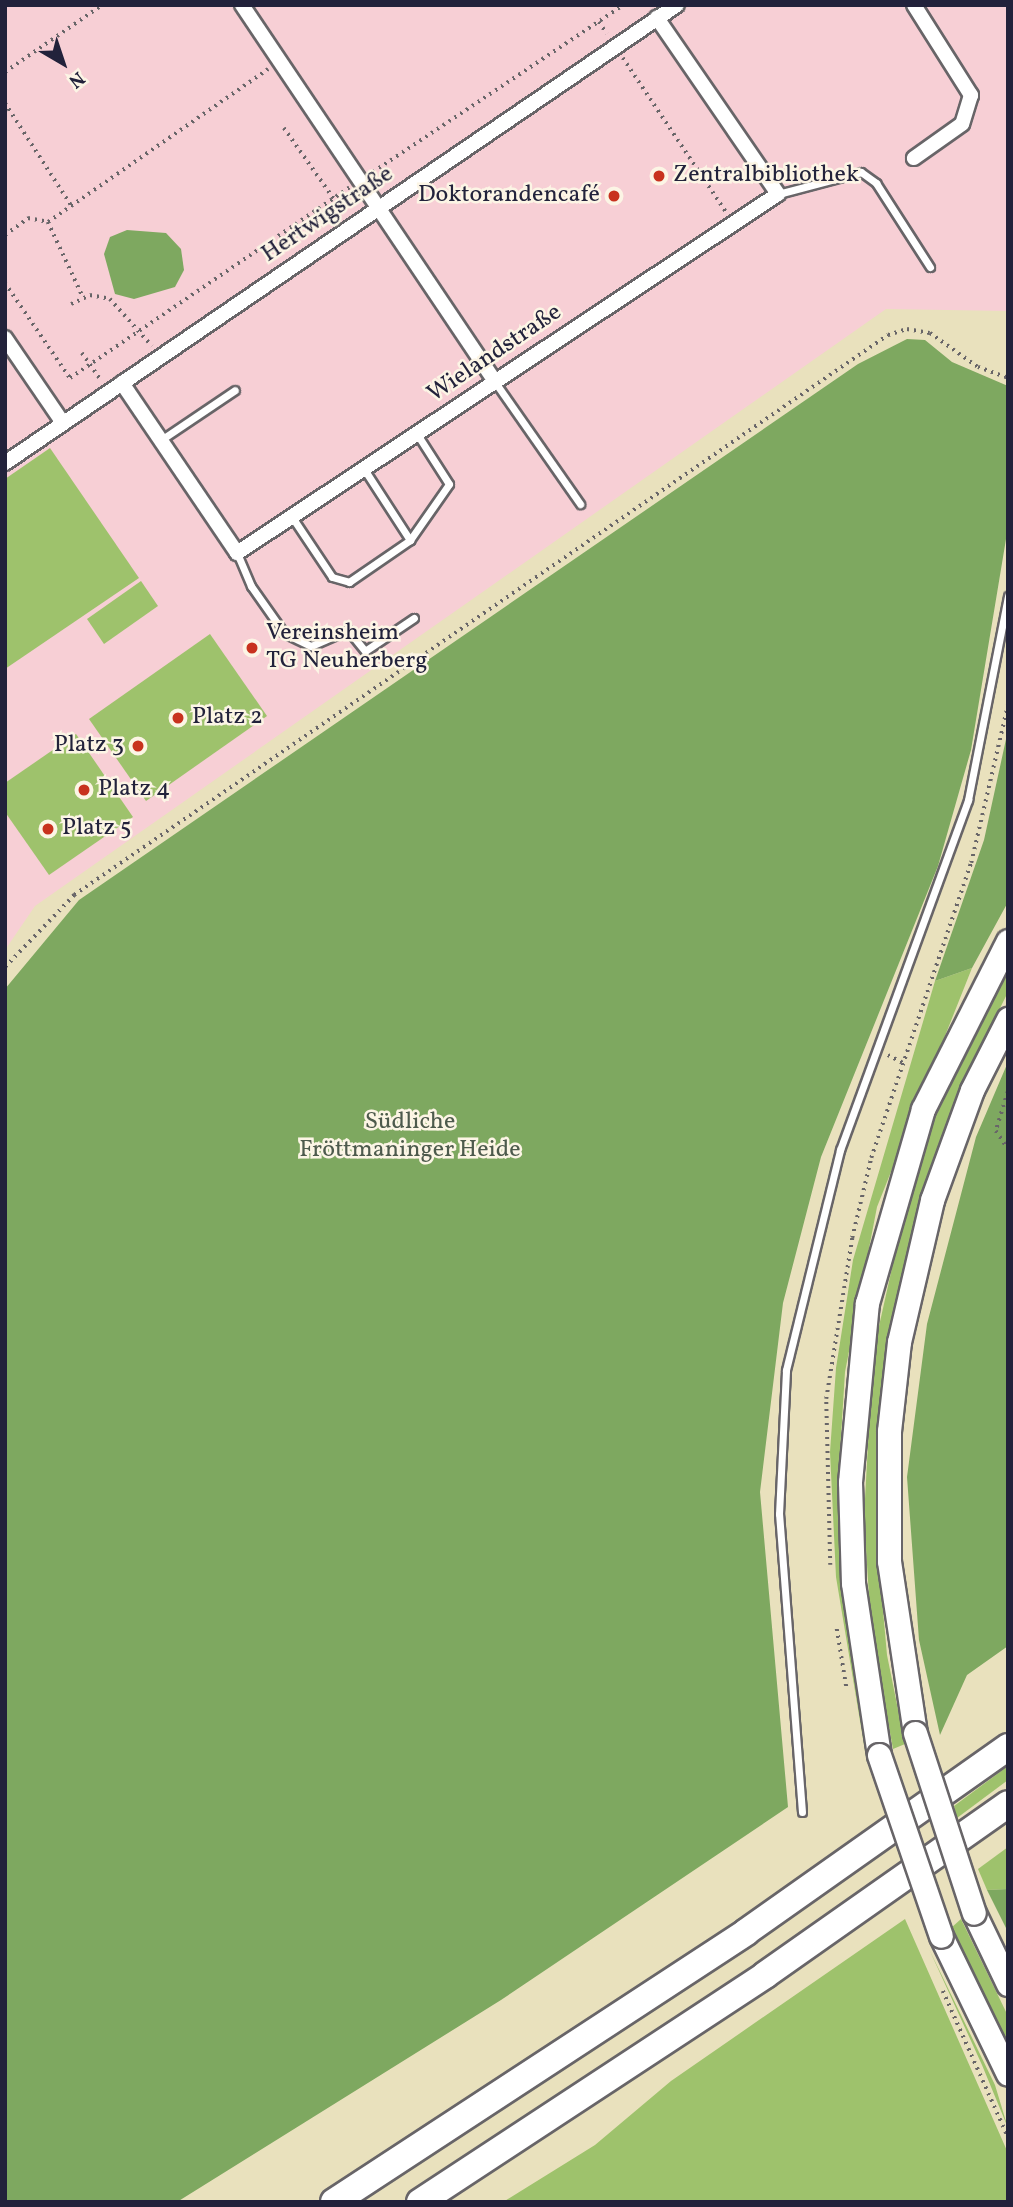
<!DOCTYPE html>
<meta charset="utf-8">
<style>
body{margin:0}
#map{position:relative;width:1013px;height:2207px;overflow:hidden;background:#e9e1bd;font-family:Vollkorn,serif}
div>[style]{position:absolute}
.built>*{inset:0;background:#f7cfd5}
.green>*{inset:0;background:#9ec26c}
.forest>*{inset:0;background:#7ea860}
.path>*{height:3.5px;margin-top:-1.75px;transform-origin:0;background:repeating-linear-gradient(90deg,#686568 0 2px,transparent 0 7px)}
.roads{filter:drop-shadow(2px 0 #686568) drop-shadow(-2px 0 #686568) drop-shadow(0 2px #686568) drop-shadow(0 -2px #686568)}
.lane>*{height:7px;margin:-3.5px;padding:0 3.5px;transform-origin:3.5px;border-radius:3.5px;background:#fff}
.street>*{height:14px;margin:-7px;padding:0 7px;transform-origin:7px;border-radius:7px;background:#fff}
.primary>*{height:23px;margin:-11.5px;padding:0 11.5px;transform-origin:11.5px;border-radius:11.5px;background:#fff}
.highway>*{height:26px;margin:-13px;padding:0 13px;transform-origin:13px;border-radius:13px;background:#fff}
.bridges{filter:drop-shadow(2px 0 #686568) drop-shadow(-2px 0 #686568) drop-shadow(0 2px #686568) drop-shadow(0 -2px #686568)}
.primary-bridge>*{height:23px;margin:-11.5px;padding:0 11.5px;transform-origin:11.5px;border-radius:11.5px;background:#fff}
.dots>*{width:19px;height:19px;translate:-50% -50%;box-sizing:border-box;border:4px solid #fcf5e5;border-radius:50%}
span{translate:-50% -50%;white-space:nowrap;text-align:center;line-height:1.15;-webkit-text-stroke:5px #fcf5e5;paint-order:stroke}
.poi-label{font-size:24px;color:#22223b}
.left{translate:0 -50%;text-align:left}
.right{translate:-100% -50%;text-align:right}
.street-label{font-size:24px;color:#22223b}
.park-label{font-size:24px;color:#4d5a4c}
.frame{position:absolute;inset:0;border:7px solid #22223b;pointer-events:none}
.north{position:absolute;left:28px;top:28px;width:70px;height:70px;-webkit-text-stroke:5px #fcf5e5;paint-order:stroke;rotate:141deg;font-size:19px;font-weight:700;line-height:28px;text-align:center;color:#22223b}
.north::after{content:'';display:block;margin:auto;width:24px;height:32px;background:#22223b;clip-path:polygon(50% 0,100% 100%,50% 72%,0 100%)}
</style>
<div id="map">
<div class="built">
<i style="clip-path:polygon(5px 5px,1008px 5px,1008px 311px,886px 309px,35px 906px,5px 950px)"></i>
</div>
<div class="green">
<i style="clip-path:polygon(50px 448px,139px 578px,5px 669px,5px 479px)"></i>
<i style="clip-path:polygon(141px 581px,158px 606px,104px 644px,87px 619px)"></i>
<i style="clip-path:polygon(210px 634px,267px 716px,146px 801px,89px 719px)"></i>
<i style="clip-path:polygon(76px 734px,133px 817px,49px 875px,5px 812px,5px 783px)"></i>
<i style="clip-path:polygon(1008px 966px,1008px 992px,967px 1075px,922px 1192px,881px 1385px,877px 1543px,887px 1655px,905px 1744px,893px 1749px,871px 1628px,864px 1517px,873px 1353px,911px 1183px,944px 1094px)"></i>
<i style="clip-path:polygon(972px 968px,877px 1207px,845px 1372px,838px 1485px,842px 1588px,867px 1763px,836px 1577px,830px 1452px,836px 1368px,853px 1260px,935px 981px)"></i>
<i style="clip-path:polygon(1008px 1766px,1008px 1780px,957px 1818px,954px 1806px)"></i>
<i style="clip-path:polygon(1008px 1847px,1008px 1889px,987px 1890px,978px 1869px)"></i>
<i style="clip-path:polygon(905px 1919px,1008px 2153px,1008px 2202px,503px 2202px,595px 2145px,671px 2081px)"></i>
<i style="clip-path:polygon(961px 1919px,1008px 2016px,1008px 2043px,951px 1928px)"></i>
<i style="clip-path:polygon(929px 1949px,995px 2085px,1008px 2128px,982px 2065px)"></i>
</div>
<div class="forest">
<i style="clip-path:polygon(127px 230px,166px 233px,181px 249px,184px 270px,175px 287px,134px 299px,115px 294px,104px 254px,110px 237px)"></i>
<i style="clip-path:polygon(907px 339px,925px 340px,952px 362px,1008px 386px,1008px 527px,971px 750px,938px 866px,821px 1157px,783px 1303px,760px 1492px,788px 1807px,501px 2000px,177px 2202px,5px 2202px,5px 989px,79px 900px,858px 364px)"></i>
<i style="clip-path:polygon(1008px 730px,1008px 902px,972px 968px,935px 981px,984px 840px)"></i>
<i style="clip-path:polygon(1008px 1062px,1008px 1646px,967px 1675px,940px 1735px,919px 1640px,907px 1477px,927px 1324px,976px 1137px)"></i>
<i style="clip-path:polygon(1008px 1889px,1008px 1932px,987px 1890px)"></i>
</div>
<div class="path">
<i style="left:599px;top:22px;width:14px;rotate:56deg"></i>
<i style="left:623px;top:58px;width:185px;rotate:56.2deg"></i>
<i style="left:5px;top:72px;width:118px;rotate:-34.6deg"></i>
<i style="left:5px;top:103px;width:121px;rotate:57.1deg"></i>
<i style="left:284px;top:128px;width:87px;rotate:54.8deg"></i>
<i style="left:373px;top:172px;width:301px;rotate:-33.7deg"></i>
<i style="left:48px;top:222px;width:83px;rotate:65deg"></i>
<i style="left:5px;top:235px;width:29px;rotate:-36deg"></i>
<i style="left:28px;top:218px;width:20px;rotate:11deg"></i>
<i style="left:48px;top:222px;width:268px;rotate:-34.8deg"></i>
<i style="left:5px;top:283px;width:115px;rotate:55.6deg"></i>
<i style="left:70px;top:378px;width:338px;rotate:-34.3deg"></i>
<i style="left:71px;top:304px;width:21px;rotate:-25deg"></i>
<i style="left:90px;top:295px;width:20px;rotate:11deg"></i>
<i style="left:110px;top:299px;width:63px;rotate:48.2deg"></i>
<i style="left:82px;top:353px;width:33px;rotate:55deg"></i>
<i style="left:5px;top:967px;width:100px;rotate:-46.2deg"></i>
<i style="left:74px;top:895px;width:988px;rotate:-34.53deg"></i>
<i style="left:888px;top:335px;width:20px;rotate:-18deg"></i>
<i style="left:907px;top:329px;width:23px;rotate:10deg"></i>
<i style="left:930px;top:333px;width:59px;rotate:35.3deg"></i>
<i style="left:978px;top:367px;width:32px;rotate:20deg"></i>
<i style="left:888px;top:1055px;width:19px;rotate:28deg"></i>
<i style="left:1008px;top:1092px;width:41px;rotate:107.1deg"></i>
<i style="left:996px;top:1131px;width:22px;rotate:56deg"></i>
<i style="left:830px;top:1565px;width:166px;rotate:-91.4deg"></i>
<i style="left:826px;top:1399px;width:163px;rotate:-80.8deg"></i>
<i style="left:852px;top:1238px;width:82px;rotate:-76.6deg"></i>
<i style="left:871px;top:1158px;width:311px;rotate:-71.3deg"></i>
<i style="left:971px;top:863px;width:163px;rotate:-76.9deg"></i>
<i style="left:837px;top:1629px;width:62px;rotate:80.7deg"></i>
<i style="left:943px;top:1991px;width:160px;rotate:66deg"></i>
</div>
<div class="roads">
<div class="lane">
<i style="left:778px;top:194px;width:86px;rotate:-14.8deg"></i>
<i style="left:861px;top:172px;width:19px;rotate:36deg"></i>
<i style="left:876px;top:183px;width:100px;rotate:57.3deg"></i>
<i style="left:495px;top:382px;width:149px;rotate:55.1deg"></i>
<i style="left:161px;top:440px;width:89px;rotate:-34deg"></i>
<i style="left:364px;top:469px;width:85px;rotate:57.1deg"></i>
<i style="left:410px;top:540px;width:68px;rotate:-55.1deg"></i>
<i style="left:449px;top:484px;width:59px;rotate:-122.6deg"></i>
<i style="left:292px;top:517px;width:72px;rotate:56.3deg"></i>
<i style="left:332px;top:577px;width:18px;rotate:16deg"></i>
<i style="left:349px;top:582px;width:74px;rotate:-34.5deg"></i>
<i style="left:237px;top:553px;width:36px;rotate:67deg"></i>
<i style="left:251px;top:586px;width:57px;rotate:54.9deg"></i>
<i style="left:284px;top:633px;width:30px;rotate:26deg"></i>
<i style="left:311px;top:646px;width:40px;rotate:-23.4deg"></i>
<i style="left:348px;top:630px;width:27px;rotate:51deg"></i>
<i style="left:365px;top:651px;width:59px;rotate:-34deg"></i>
<i style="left:802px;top:1812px;width:299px;rotate:-94.4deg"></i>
<i style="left:779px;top:1514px;width:144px;rotate:-87.2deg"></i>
<i style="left:786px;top:1370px;width:227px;rotate:-76.2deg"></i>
<i style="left:840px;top:1150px;width:373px;rotate:-69.9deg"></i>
<i style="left:968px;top:800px;width:208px;rotate:-78.9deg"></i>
</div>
<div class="street">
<i style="left:242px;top:5px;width:454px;rotate:56.1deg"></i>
<i style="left:914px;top:5px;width:107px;rotate:57.7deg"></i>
<i style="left:971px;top:95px;width:30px;rotate:107deg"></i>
<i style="left:962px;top:124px;width:59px;rotate:144.7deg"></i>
<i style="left:5px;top:338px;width:103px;rotate:55.7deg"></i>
<i style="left:122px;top:383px;width:205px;rotate:55.9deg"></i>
<i style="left:237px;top:553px;width:649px;rotate:-33.57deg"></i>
<i style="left:778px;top:194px;width:214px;rotate:-124.5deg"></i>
<i style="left:5px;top:463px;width:813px;rotate:-34.28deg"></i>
</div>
<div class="primary">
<i style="left:915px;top:1733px;width:174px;rotate:-98.6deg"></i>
<i style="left:889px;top:1561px;width:130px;rotate:-90deg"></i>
<i style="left:889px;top:1431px;width:90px;rotate:-83.6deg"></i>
<i style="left:899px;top:1342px;width:146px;rotate:-76.9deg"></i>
<i style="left:932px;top:1200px;width:117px;rotate:-70deg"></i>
<i style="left:972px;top:1090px;width:80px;rotate:-63.1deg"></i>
<i style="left:879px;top:1755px;width:174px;rotate:-98.6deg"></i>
<i style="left:853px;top:1583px;width:101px;rotate:-91.7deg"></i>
<i style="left:850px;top:1482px;width:180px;rotate:-84.6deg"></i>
<i style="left:867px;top:1303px;width:202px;rotate:-73.9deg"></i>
<i style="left:923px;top:1109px;width:188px;rotate:-63.2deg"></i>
<i style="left:974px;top:1913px;width:79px;rotate:64.4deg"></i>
<i style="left:941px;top:1936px;width:153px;rotate:64.1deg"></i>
</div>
<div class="highway">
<i style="left:334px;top:2202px;width:493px;rotate:-33.2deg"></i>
<i style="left:746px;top:1932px;width:321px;rotate:-35.2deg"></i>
<i style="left:420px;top:2202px;width:413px;rotate:-33.3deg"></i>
<i style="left:765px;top:1975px;width:297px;rotate:-35.1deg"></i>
</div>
</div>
<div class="bridges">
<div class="primary-bridge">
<i style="left:915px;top:1733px;width:189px;rotate:71.9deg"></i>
<i style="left:879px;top:1755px;width:191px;rotate:71.1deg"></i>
</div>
</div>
<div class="dots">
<i style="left:659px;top:176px;background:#c8321e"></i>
<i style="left:614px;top:196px;background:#c8321e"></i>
<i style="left:252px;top:648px;background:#c8321e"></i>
<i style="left:178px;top:718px;background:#c8321e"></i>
<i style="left:138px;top:746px;background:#c8321e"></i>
<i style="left:84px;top:790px;background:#c8321e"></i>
<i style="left:48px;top:829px;background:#c8321e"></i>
</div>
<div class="poi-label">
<span class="left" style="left:673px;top:176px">Zentralbibliothek</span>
<span class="right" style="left:600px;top:196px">Doktorandencafé</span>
<span class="left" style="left:266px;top:648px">Vereinsheim<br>TG Neuherberg</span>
<span class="left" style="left:192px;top:718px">Platz 2</span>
<span class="right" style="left:124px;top:746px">Platz 3</span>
<span class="left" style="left:98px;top:790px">Platz 4</span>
<span class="left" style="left:62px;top:829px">Platz 5</span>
</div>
<div class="street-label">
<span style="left:328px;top:215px;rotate:-34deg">Hertwigstraße</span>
<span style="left:495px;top:354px;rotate:-34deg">Wielandstraße</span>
</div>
<div class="park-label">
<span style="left:410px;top:1137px">Südliche<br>Fröttmaninger Heide</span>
</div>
<div class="frame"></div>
<div class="north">N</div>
</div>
